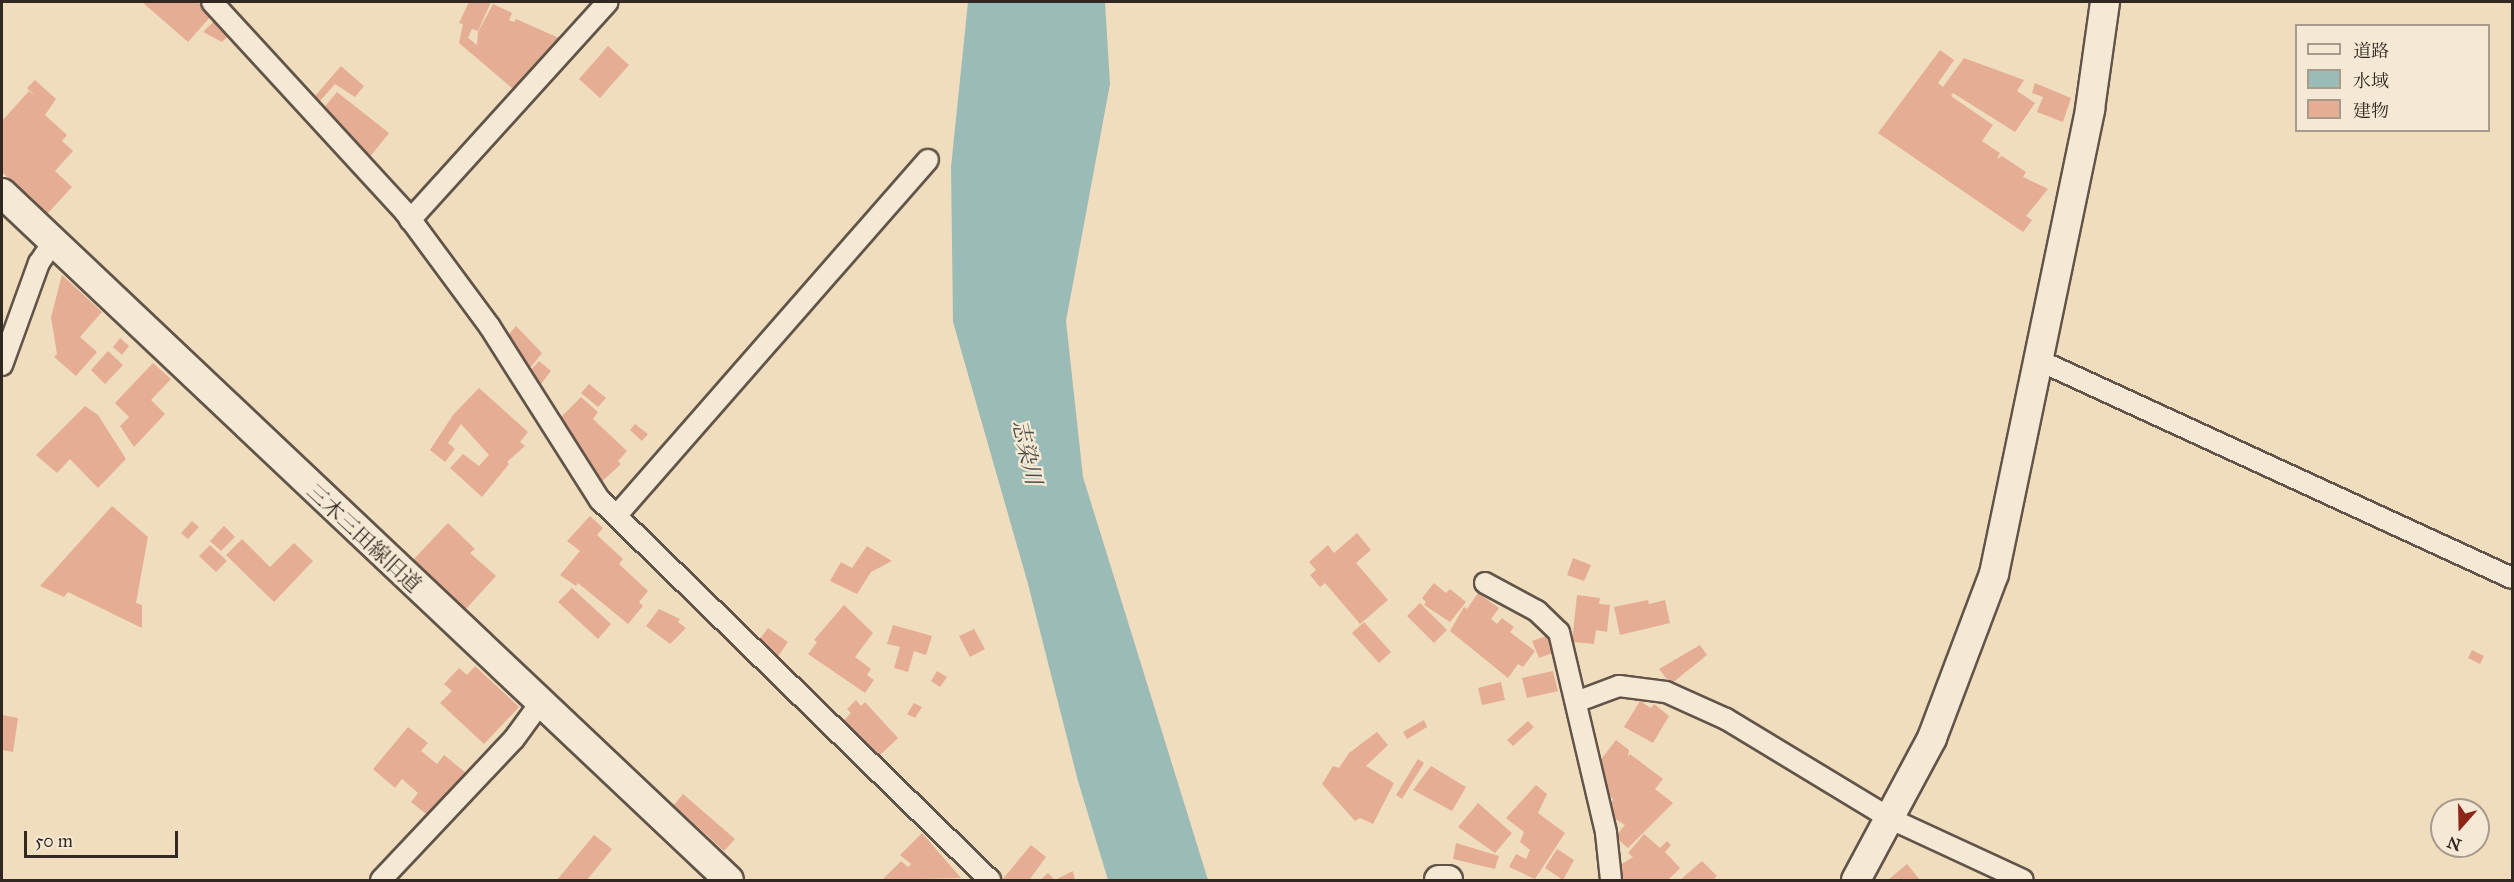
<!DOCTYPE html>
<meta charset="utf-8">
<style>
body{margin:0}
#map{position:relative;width:2514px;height:882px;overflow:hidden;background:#f0ddbe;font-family:"IM FELL Great Primer","Noto Serif JP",serif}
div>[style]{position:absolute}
.water>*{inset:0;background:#9bbbb7}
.building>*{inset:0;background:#e5ad94}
.roads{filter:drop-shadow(2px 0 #625448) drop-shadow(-2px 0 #625448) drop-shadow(0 2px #625448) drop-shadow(0 -2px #625448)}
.street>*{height:20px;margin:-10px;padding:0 10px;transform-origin:10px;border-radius:10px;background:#f5e9d5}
.secondary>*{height:28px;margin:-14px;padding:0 14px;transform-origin:14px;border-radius:14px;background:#f5e9d5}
span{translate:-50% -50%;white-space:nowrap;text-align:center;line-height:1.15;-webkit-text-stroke:4.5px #f5e9d5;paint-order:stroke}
.street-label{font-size:21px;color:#322721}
.water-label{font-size:22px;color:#4c4c46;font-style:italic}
.frame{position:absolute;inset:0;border:3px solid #322721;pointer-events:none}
.legend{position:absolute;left:2295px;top:24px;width:195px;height:108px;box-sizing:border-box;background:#f5e9d5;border:2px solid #a79b8d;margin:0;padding:8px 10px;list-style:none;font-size:18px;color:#322721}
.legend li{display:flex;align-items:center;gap:12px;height:30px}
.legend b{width:30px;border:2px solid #a79b8d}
.north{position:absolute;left:2430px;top:798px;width:60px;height:60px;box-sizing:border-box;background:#f5e9d5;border:2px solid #a79b8d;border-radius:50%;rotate:200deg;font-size:16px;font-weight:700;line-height:24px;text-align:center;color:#322721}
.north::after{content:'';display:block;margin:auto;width:21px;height:27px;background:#8f2418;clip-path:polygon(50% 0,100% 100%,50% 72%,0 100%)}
.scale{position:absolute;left:24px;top:831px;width:154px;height:27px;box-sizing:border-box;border:3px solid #322721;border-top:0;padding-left:8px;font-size:18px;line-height:21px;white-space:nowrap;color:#322721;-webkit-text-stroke:4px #f5e9d5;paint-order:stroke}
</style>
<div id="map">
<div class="water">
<i style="clip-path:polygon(968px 2px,1105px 2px,1110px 84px,1066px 321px,1083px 477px,1208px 880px,1108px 880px,1078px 781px,1028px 584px,953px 322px,951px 167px)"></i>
</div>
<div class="building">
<i style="clip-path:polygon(142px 2px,197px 2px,212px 15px,188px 42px)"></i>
<i style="clip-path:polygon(469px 2px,491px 2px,478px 31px,472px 29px,468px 38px,477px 45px,478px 32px,493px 4px,512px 13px,509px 20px,514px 22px,516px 19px,559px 38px,519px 94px,459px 43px,463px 24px,459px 23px)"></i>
<i style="clip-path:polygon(216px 19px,232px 32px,222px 42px,203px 32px)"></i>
<i style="clip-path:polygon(608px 46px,629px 65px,600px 98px,579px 79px)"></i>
<i style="clip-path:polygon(1940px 50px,1954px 60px,1938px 83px,1943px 87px,1964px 58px,2024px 80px,2017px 91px,2035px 103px,2015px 132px,1953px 93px,1951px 96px,1993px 125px,1982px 141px,2000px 153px,1997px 159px,2002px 156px,2026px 172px,2023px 177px,2048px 189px,2026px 216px,2032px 220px,2023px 232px,1878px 133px)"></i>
<i style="clip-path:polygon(341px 66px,364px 86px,355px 97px,335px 84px,320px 101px,315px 96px)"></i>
<i style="clip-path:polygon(35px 80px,56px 99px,45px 115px,67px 135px,62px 141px,73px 151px,55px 171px,72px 187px,47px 214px,2px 172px,2px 121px,29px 91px,36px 96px,27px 88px)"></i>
<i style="clip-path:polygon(2035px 83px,2071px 98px,2063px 122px,2037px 112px,2043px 97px,2032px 93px)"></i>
<i style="clip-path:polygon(337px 92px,389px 133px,365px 163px,318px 115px)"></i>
<i style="clip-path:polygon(62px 275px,102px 312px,80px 337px,97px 352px,76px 376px,54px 357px,57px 354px,51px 317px)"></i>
<i style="clip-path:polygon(516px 326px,542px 353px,523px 377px,494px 352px)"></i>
<i style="clip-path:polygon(120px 338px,129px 346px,122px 355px,113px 347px)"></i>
<i style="clip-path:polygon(108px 351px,123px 365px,105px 384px,91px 370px)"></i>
<i style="clip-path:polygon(539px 361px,551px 371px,541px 384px,528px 373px)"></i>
<i style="clip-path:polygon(153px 363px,171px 379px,151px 400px,165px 414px,134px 447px,120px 426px,129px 417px,115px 403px)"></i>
<i style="clip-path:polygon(589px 384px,606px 398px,598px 407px,581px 393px)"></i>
<i style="clip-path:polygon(479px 388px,528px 432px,520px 442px,525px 446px,507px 462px,509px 464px,482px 497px,450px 468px,463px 454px,479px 466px,489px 455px,461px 424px,448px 443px,455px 449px,445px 462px,430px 450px,453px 415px)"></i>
<i style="clip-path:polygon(581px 397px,598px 412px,593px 419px,627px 451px,618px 461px,621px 464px,596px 487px,552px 426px)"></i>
<i style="clip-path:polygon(85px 406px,98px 415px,126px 459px,98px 488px,70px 459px,57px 473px,36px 455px)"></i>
<i style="clip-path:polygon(635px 424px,648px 434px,642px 441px,630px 430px)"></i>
<i style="clip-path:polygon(112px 506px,148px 537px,136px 603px,142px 605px,142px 628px,68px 592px,64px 597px,40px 586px)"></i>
<i style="clip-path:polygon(590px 516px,603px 528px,597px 535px,623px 559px,619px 564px,648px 591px,639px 602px,643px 606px,628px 624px,578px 583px,576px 586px,560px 575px,580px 551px,567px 541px)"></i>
<i style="clip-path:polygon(192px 521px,199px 527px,188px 539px,181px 533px)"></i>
<i style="clip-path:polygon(448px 523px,475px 549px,470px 553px,496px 576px,465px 610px,413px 560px)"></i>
<i style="clip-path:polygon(224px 526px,235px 537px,221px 551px,210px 541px)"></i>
<i style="clip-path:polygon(1357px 533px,1371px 550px,1356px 563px,1388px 600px,1360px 624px,1325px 583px,1320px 587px,1310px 575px,1316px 570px,1309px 562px,1328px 545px,1334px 553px)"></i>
<i style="clip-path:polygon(242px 539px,270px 567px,294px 543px,313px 561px,274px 602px,226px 555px)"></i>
<i style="clip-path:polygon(210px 545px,227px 561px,216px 572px,199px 556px)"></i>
<i style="clip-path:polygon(867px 546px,892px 561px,871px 572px,857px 594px,830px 581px,841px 562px,852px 568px)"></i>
<i style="clip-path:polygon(1573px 558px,1591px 565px,1584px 581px,1567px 575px)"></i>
<i style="clip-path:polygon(1434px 583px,1446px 593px,1450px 589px,1466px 602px,1450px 622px,1424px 605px,1426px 602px,1422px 598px)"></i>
<i style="clip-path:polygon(572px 588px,611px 624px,598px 639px,558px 602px)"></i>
<i style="clip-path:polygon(1478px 593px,1499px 608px,1491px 619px,1497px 624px,1502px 618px,1514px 627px,1510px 632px,1535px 651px,1523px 667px,1518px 664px,1508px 678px,1450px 631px,1464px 607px,1467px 609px)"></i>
<i style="clip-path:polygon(1577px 595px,1600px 598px,1599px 604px,1610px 605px,1607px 632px,1596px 630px,1594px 644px,1572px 642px)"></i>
<i style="clip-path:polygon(1648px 600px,1649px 604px,1665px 600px,1670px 623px,1620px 635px,1614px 607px)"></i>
<i style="clip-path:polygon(1420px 603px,1447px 630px,1434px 643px,1407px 616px)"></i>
<i style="clip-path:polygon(844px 605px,873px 633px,855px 657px,871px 669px,867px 675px,874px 680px,865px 693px,808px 654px,817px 642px,814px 640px)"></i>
<i style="clip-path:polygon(659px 609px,680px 619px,678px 622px,686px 628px,670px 644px,646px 626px)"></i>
<i style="clip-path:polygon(1364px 622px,1391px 652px,1379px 663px,1352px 633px)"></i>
<i style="clip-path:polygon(893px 625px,932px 636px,926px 655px,914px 651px,908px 672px,894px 668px,900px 647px,887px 644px)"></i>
<i style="clip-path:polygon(768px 628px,788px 642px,775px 661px,755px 646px)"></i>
<i style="clip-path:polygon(974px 629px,985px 649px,970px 657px,959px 636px)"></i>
<i style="clip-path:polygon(1552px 634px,1558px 651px,1539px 658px,1532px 641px)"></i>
<i style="clip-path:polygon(1700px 645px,1707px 655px,1671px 684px,1659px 669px)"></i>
<i style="clip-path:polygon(2472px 650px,2484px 656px,2480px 664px,2468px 658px)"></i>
<i style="clip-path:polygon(475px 666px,519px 707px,484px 744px,440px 703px,452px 691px,444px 684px,459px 668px,467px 675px)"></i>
<i style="clip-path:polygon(937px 671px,947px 677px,940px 687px,931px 681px)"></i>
<i style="clip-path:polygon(1553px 671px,1558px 691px,1527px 698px,1522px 678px)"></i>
<i style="clip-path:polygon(1501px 682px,1505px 700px,1482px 705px,1478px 688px)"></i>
<i style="clip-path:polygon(856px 700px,861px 706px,865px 702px,898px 738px,878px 757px,844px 720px,851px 713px,847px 709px)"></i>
<i style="clip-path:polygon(1640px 701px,1651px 708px,1654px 704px,1669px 716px,1653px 743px,1624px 727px)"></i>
<i style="clip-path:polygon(914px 703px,922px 707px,915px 718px,907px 714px)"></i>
<i style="clip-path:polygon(2px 715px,18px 718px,13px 752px,2px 750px)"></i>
<i style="clip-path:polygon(1424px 720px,1427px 727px,1407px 739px,1403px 732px)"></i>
<i style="clip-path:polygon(1528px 721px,1534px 727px,1513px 746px,1507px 740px)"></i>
<i style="clip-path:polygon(408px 727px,428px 743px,421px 751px,437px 764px,444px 755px,466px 773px,430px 817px,411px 802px,418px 793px,402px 779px,395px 788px,373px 769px)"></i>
<i style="clip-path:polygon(1377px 732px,1388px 745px,1366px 766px,1394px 783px,1373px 824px,1360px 818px,1355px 821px,1322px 784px,1333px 766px,1339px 768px,1349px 753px)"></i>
<i style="clip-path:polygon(1616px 740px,1629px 750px,1628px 757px,1630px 754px,1663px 779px,1655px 789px,1673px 803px,1628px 848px,1615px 837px,1625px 825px,1609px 815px,1613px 799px,1605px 791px,1596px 766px)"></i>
<i style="clip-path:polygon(1418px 759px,1424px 763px,1402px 799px,1396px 795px)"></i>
<i style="clip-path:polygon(1431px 766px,1466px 787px,1452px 811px,1413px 790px)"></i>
<i style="clip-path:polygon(1536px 785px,1547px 794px,1538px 813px,1565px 833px,1535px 879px,1509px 867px,1516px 854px,1526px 859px,1530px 850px,1520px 842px,1524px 832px,1506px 818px)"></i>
<i style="clip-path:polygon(683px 794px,735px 839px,724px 851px,674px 805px)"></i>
<i style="clip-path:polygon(1478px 803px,1512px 833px,1495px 853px,1458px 827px)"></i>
<i style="clip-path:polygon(922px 833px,961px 878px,882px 880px,901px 861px,908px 867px,911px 864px,900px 855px)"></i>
<i style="clip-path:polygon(1644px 834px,1660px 848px,1667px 841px,1671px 845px,1665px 852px,1680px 868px,1668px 880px,1620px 880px,1619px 866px,1633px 857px,1628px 853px)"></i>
<i style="clip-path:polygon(594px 835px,612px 849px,587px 880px,557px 880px)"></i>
<i style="clip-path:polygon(1456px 843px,1499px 856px,1495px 869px,1453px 859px)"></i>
<i style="clip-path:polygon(1031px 845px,1046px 857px,1030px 879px,1002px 880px)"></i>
<i style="clip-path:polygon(1557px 849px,1574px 860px,1563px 880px,1545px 868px)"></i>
<i style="clip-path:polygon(1702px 861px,1717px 876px,1713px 880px,1680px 880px)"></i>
<i style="clip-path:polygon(1907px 864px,1920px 880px,1888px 880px)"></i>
<i style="clip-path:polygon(1073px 871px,1075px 880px,1040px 880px,1048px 873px,1055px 880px)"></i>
</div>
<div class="roads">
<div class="street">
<i style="left:212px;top:2px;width:285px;rotate:47.4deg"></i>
<i style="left:405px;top:212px;width:143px;rotate:53.5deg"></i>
<i style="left:490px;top:327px;width:205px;rotate:57.6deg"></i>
<i style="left:600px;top:500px;width:545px;rotate:44.26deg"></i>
<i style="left:410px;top:220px;width:294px;rotate:-47.8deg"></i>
<i style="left:2036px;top:359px;width:524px;rotate:24.71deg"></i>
<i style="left:2px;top:365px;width:109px;rotate:-70.1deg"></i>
<i style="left:39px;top:263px;width:25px;rotate:-56deg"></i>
<i style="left:617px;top:515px;width:472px;rotate:-48.8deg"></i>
<i style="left:1485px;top:583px;width:59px;rotate:28.3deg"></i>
<i style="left:1537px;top:611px;width:30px;rotate:44deg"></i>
<i style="left:1559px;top:632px;width:206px;rotate:76.8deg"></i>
<i style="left:1606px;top:833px;width:47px;rotate:83.9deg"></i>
<i style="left:1576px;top:702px;width:46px;rotate:-20.4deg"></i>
<i style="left:1619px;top:686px;width:47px;rotate:7.3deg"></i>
<i style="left:1666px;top:692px;width:66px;rotate:24.2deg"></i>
<i style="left:1726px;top:719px;width:193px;rotate:31.2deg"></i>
<i style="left:1891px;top:819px;width:145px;rotate:24.8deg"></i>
<i style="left:381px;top:880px;width:194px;rotate:-46.7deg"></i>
<i style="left:514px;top:739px;width:46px;rotate:-53.9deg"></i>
</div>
<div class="secondary">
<i style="left:2px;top:193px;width:1000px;rotate:43.38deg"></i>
<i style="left:1439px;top:880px;width:9px"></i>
<i style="left:1856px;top:880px;width:161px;rotate:-61.8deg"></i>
<i style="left:1932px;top:738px;width:175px;rotate:-69.3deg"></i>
<i style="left:1994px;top:574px;width:475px;rotate:-78.3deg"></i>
<i style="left:2090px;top:109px;width:108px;rotate:-82deg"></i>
</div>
</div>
<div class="street-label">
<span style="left:364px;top:538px;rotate:43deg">三木三田線旧道</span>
</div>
<div class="water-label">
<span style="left:1027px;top:452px;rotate:77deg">志染川</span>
</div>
<div class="frame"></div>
<ul class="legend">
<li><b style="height:8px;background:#f5e9d5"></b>道路</li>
<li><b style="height:16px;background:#9bbbb7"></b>水域</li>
<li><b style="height:16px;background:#e5ad94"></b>建物</li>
</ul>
<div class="north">N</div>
<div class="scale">50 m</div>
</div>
